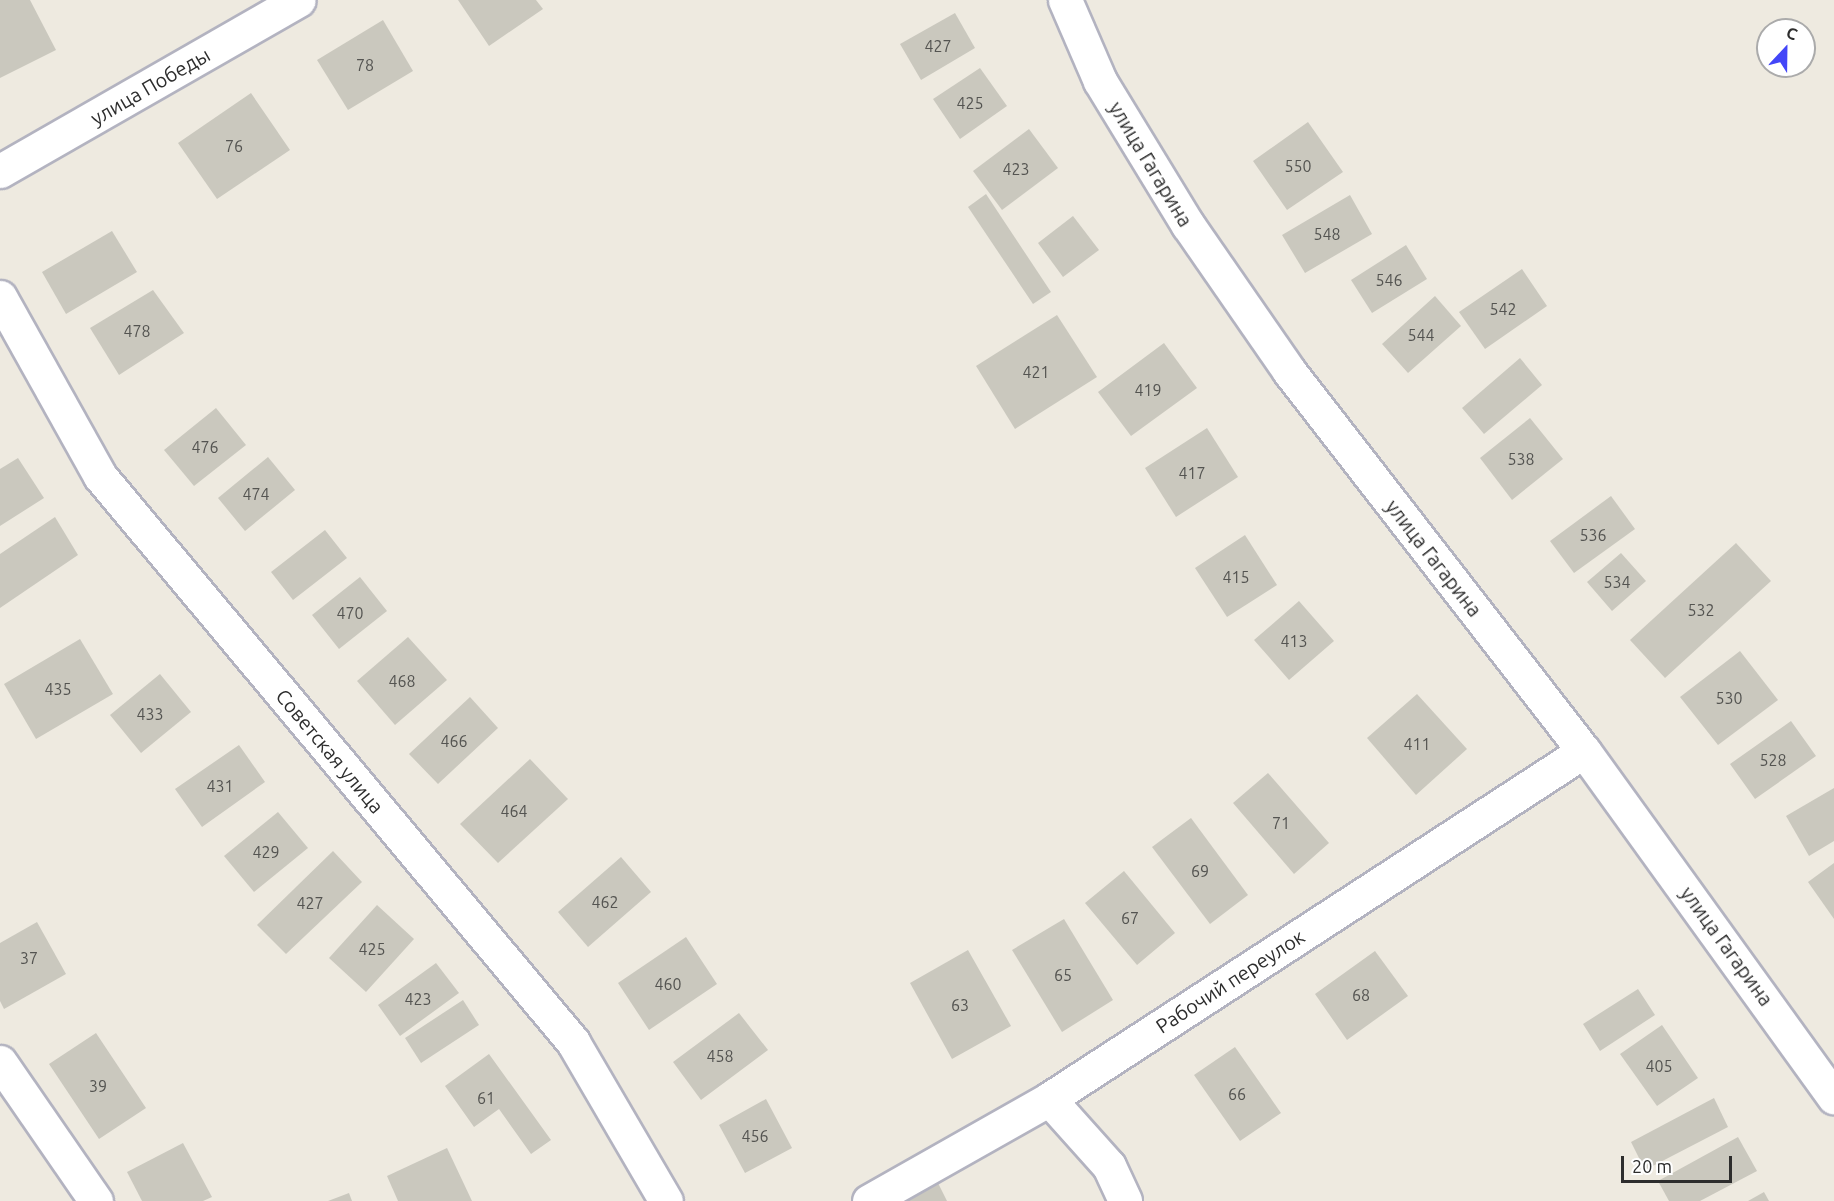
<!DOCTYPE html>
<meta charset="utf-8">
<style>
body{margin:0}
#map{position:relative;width:1834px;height:1201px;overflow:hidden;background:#eeeae0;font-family:Ubuntu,sans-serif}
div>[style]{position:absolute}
.building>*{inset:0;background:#cac8be}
.roads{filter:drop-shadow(2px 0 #b3b3c0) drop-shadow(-2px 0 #b3b3c0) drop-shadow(0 2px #b3b3c0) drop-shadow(0 -2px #b3b3c0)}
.minor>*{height:33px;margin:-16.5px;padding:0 16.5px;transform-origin:16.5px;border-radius:16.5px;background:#fff}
span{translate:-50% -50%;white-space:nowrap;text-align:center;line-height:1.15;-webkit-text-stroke:4.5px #fff;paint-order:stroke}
.number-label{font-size:16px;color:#545451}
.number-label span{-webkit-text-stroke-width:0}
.street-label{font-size:20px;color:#2d2d2d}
.north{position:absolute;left:1756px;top:18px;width:60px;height:60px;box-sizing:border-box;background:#fff;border:2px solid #ababab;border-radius:50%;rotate:22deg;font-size:16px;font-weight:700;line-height:24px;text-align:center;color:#2d2d2d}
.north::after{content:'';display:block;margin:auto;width:21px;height:27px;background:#4346f8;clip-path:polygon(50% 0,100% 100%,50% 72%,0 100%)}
.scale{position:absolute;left:1621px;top:1156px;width:111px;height:27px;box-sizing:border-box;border:3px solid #2d2d2d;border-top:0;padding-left:8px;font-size:18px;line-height:21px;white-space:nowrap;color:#2d2d2d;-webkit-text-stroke:4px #fff;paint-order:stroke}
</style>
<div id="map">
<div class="building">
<i style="clip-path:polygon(0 0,30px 0,56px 50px,0 78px)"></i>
<i style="clip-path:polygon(458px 0,536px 0,543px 9px,489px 46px)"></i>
<i style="clip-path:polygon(955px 13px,975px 48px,921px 80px,900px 44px)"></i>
<i style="clip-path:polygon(383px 20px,413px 71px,348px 110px,317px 60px)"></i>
<i style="clip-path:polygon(980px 68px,1007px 106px,960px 139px,933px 99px)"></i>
<i style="clip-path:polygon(251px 93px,290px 150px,217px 199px,178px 143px)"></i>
<i style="clip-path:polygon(1308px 122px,1343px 172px,1287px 210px,1253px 161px)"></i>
<i style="clip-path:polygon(1029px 129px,1058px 168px,1002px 210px,973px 171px)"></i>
<i style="clip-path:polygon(986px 194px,1051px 292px,1033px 304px,968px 207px)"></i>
<i style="clip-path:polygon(1350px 195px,1372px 234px,1305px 273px,1282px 235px)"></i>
<i style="clip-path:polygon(1073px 216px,1099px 250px,1063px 277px,1038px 243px)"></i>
<i style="clip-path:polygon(112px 231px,137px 272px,66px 314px,42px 272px)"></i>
<i style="clip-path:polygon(1406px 245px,1427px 279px,1372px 313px,1351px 280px)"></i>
<i style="clip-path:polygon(1522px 269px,1547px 306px,1485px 349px,1459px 312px)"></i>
<i style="clip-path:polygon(153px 290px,184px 333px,119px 375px,90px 328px)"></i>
<i style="clip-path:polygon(1435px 296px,1461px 326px,1408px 373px,1382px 344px)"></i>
<i style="clip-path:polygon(1057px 315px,1097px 377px,1015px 429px,976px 366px)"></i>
<i style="clip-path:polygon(1164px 343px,1197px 388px,1131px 436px,1098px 392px)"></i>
<i style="clip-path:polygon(1520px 358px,1542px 385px,1484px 434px,1462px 408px)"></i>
<i style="clip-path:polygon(216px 408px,246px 445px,194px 486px,164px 450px)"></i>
<i style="clip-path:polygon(1530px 418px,1563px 459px,1512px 500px,1480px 458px)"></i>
<i style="clip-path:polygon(1207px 428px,1238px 477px,1176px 517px,1145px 468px)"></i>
<i style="clip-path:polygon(268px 457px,295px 490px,245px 531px,218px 498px)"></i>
<i style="clip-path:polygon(18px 458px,44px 498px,0 526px,0 469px)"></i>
<i style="clip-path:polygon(1611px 496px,1635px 529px,1574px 573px,1550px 541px)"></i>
<i style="clip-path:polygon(55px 517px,78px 555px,0 608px,0 554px)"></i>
<i style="clip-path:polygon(325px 530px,347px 558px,293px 600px,271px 572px)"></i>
<i style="clip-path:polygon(1245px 535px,1277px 585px,1227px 617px,1195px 568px)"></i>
<i style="clip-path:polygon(1736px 543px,1771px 581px,1665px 678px,1630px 640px)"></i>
<i style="clip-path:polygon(1621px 553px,1646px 581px,1612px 611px,1587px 582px)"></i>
<i style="clip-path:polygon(360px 577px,387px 611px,339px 649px,312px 615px)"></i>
<i style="clip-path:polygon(1299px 601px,1334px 641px,1289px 680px,1254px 640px)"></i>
<i style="clip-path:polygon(408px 637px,447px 680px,395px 725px,357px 681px)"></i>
<i style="clip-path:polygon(80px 639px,113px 694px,36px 739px,4px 684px)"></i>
<i style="clip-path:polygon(1740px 651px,1778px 700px,1718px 745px,1680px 697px)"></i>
<i style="clip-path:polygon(160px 674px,191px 712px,141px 753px,110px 715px)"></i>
<i style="clip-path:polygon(1417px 694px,1467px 749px,1416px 795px,1367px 738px)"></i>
<i style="clip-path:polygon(470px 697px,498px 728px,438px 784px,409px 754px)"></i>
<i style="clip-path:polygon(1791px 721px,1816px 756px,1755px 799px,1730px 764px)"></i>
<i style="clip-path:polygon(239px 745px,265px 782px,202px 827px,175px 789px)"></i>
<i style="clip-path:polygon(530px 759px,568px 799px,498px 863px,460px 824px)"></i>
<i style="clip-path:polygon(1268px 773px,1329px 843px,1294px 874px,1233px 803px)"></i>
<i style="clip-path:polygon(1834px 788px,1834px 841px,1809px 856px,1786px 816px)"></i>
<i style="clip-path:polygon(278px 812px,308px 848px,254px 892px,224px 856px)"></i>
<i style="clip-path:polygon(1191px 818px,1248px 895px,1210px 924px,1152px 847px)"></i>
<i style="clip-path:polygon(333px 851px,362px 882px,286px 954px,257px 925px)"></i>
<i style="clip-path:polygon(621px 857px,651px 892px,588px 947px,558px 912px)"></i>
<i style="clip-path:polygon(1834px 863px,1834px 919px,1808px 882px)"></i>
<i style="clip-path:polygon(1124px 871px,1175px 933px,1137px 965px,1085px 903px)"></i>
<i style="clip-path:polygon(377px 905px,414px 939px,366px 992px,329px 958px)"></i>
<i style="clip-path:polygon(1064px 919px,1113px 1000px,1062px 1032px,1012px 950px)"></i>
<i style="clip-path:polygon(37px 922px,66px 974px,4px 1009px,0 1001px,0 943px)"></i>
<i style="clip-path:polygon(686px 937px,717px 984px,649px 1030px,618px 983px)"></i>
<i style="clip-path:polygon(968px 950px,1011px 1026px,952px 1059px,910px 983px)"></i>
<i style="clip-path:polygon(1375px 951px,1408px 996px,1347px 1040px,1315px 994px)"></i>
<i style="clip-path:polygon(436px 963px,459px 993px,400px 1036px,378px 1005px)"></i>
<i style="clip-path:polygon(1638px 989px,1655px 1015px,1600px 1051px,1583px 1024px)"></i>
<i style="clip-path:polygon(463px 1000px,479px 1025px,421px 1063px,405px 1038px)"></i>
<i style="clip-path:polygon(739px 1013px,768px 1050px,701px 1100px,673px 1062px)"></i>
<i style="clip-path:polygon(1662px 1025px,1698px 1078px,1657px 1106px,1620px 1054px)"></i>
<i style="clip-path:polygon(96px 1033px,146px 1108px,99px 1139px,49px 1064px)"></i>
<i style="clip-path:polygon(1235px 1047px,1281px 1113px,1240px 1141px,1194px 1075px)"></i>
<i style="clip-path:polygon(489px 1054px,551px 1140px,531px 1154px,499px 1109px,474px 1127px,445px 1086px)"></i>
<i style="clip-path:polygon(1714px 1098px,1728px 1127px,1645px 1170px,1631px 1142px)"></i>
<i style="clip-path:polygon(766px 1099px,792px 1148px,745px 1173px,719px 1125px)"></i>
<i style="clip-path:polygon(1738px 1137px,1757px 1171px,1700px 1201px,1669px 1201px,1658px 1181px)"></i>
<i style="clip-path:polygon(183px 1143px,212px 1197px,203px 1201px,142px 1201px,127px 1172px)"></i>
<i style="clip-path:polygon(447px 1148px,472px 1201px,398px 1201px,387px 1176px)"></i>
<i style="clip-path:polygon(929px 1165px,947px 1201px,889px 1201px)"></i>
<i style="clip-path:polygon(1764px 1192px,1769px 1201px,1748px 1201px)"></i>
<i style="clip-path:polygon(349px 1193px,352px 1201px,328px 1201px)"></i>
</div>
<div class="roads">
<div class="minor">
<i style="left:1065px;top:0;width:88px;rotate:66.6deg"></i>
<i style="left:1100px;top:81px;width:169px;rotate:58.6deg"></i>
<i style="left:1188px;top:225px;width:178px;rotate:55.3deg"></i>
<i style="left:1289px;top:371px;width:481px;rotate:52.2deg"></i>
<i style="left:1584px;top:751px;width:427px;rotate:54.2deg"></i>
<i style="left:0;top:171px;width:344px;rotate:-29.8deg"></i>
<i style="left:0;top:297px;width:205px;rotate:60.8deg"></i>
<i style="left:100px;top:476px;width:738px;rotate:50.11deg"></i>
<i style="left:573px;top:1042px;width:184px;rotate:59.7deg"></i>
<i style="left:0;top:1062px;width:169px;rotate:55.4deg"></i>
<i style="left:1049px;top:1099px;width:90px;rotate:48.2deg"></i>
<i style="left:1109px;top:1166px;width:38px;rotate:65deg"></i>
<i style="left:869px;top:1201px;width:207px;rotate:-29.5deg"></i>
<i style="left:1049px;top:1099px;width:638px;rotate:-33.04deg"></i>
</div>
</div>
<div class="number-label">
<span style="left:938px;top:46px">427</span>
<span style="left:365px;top:65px">78</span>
<span style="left:970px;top:103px">425</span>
<span style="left:234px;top:146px">76</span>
<span style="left:1298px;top:166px">550</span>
<span style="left:1016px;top:169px">423</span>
<span style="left:1327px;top:234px">548</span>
<span style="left:1389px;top:280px">546</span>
<span style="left:1503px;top:309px">542</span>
<span style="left:137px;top:331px">478</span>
<span style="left:1421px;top:335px">544</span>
<span style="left:1036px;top:372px">421</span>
<span style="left:1148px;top:390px">419</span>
<span style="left:205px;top:447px">476</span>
<span style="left:1521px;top:459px">538</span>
<span style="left:1192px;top:473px">417</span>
<span style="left:256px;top:494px">474</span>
<span style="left:1593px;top:535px">536</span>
<span style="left:1236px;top:577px">415</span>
<span style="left:1617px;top:582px">534</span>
<span style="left:1701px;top:610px">532</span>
<span style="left:350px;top:613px">470</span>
<span style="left:1294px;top:641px">413</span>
<span style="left:402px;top:681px">468</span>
<span style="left:58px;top:689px">435</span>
<span style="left:1729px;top:698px">530</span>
<span style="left:150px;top:714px">433</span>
<span style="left:454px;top:741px">466</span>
<span style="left:1417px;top:744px">411</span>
<span style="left:1773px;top:760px">528</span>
<span style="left:220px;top:786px">431</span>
<span style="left:514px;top:811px">464</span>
<span style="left:1281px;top:823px">71</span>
<span style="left:266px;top:852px">429</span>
<span style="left:1200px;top:871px">69</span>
<span style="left:605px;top:902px">462</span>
<span style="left:310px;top:903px">427</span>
<span style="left:1130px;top:918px">67</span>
<span style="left:372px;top:949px">425</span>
<span style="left:29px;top:958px">37</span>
<span style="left:1063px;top:975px">65</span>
<span style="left:668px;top:984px">460</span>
<span style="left:1361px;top:995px">68</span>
<span style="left:418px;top:999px">423</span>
<span style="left:960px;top:1005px">63</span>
<span style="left:720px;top:1056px">458</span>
<span style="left:1659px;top:1066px">405</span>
<span style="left:98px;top:1086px">39</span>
<span style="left:1237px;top:1094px">66</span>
<span style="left:486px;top:1098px">61</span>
<span style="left:755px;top:1136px">456</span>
</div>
<div class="street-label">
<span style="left:150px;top:86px;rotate:-30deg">улица Победы</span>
<span style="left:1151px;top:164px;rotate:59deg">улица Гагарина</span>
<span style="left:1434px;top:558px;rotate:52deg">улица Гагарина</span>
<span style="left:330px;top:751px;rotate:50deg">Советская улица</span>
<span style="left:1727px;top:946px;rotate:54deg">улица Гагарина</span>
<span style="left:1230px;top:981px;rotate:-33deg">Рабочий переулок</span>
</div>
<div class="north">С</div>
<div class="scale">20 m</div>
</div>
